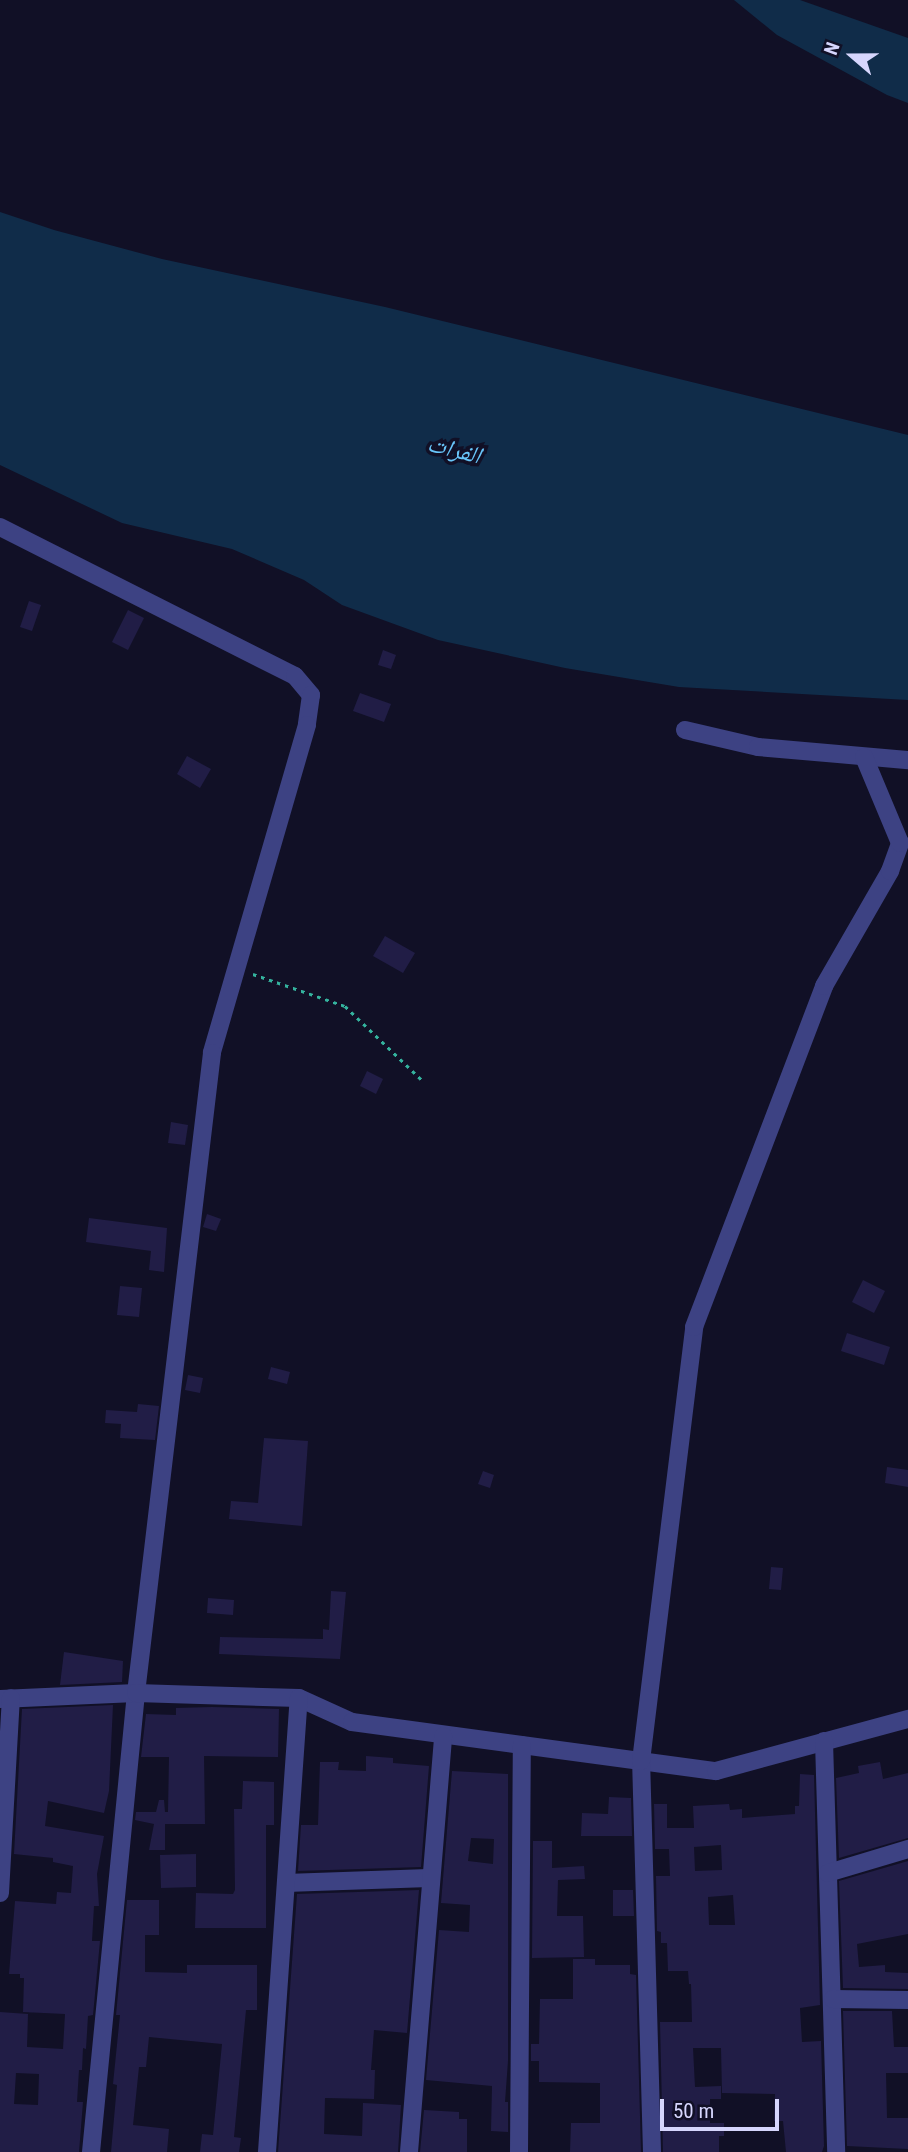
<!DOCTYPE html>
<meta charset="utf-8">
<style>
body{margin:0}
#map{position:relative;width:908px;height:2152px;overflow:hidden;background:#111026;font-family:"Roboto Condensed","Noto Naskh Arabic",sans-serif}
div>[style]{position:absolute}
.water>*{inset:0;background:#102c49}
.building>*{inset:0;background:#211d46}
.path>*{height:2.5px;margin-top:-1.25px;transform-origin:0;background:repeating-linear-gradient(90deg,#34b39e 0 3.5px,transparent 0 8.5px)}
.minor>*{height:18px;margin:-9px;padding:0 9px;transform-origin:9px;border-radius:9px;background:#3d4283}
span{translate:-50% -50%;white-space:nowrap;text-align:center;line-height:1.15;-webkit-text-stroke:7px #111026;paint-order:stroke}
.water-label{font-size:24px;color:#68c5f9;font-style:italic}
.north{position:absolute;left:817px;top:21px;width:70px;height:70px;-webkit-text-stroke:5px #111026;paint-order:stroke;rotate:290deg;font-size:19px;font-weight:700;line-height:28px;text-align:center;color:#d6d6fd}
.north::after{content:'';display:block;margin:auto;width:24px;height:32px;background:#d6d6fd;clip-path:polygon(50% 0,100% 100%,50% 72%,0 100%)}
.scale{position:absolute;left:660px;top:2099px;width:119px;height:32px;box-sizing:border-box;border:4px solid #d6d6fd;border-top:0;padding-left:9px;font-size:21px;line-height:24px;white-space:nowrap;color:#d6d6fd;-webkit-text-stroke:5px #111026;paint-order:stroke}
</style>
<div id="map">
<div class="water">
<i style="clip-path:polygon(734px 0,800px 0,908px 38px,908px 103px,887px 95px,777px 35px)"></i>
<i style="clip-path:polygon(0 212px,54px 230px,162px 259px,385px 307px,908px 435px,908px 700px,679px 687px,565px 668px,438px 640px,342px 605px,304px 580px,232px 549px,122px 523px,0 465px)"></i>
</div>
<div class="building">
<i style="clip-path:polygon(29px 601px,41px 605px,32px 631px,20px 627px)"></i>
<i style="clip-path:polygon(128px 610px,144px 618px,128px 650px,112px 642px)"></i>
<i style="clip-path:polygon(383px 650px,396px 655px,391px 669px,378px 665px)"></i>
<i style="clip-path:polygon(360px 693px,391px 704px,384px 722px,353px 711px)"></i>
<i style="clip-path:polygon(187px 756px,211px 769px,200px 788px,177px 774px)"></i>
<i style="clip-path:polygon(385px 936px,415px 953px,403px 973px,373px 956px)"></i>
<i style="clip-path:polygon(367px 1071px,383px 1079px,376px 1094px,360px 1086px)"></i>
<i style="clip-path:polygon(171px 1122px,188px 1125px,185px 1145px,168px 1143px)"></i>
<i style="clip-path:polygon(207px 1214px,221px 1219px,216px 1231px,203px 1227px)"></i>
<i style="clip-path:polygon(89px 1218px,167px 1228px,164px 1272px,149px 1270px,151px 1251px,86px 1242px)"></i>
<i style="clip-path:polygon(863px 1280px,885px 1291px,874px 1313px,852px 1302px)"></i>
<i style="clip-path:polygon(120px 1286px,142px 1288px,139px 1317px,117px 1315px)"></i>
<i style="clip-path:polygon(847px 1333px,890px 1347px,884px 1365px,841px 1351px)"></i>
<i style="clip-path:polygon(271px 1367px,290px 1372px,287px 1384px,268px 1379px)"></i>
<i style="clip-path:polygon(188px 1375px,203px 1378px,200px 1393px,185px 1390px)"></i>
<i style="clip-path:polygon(138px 1404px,159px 1406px,155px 1440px,120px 1438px,121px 1424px,105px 1423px,106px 1410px,137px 1412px)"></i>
<i style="clip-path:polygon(264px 1438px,308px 1441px,302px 1526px,229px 1519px,231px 1501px,258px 1503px)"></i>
<i style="clip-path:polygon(887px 1467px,908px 1470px,908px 1487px,885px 1483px)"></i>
<i style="clip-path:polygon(483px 1471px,494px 1475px,490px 1488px,478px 1484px)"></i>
<i style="clip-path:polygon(771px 1567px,783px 1568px,781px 1590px,769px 1589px)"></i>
<i style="clip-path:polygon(331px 1591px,346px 1592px,340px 1659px,219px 1654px,220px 1637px,323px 1639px,323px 1629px,329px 1630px)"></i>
<i style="clip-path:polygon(208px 1598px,234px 1600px,233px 1615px,207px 1613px)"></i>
<i style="clip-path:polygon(64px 1652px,123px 1661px,122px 1682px,60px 1685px)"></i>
<i style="clip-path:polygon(evenodd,113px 1705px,109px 1791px,104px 1813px,48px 1801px,45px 1826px,104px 1836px,97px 1874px,99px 1906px,94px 1906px,92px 1941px,100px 1941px,93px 2015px,88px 2016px,86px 2049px,83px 2048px,82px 2070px,79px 2070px,77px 2102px,83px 2102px,79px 2152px,0 2152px,0 2012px,28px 2014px,27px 2047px,63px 2049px,65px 2014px,23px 2012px,24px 1978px,20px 1978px,20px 1974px,9px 1974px,15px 1901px,56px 1904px,57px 1892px,71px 1893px,73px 1866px,53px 1862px,53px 1858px,14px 1854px,22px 1709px,113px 1705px,16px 2073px,39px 2074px,38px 2105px,14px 2104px,16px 2073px)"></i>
<i style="clip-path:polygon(212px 1707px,279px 1709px,278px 1757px,204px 1756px,205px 1824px,165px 1824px,165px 1850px,149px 1850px,154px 1824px,135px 1820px,136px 1812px,156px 1812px,159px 1800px,164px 1800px,165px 1812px,168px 1812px,169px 1757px,141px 1757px,146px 1714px,176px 1715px,176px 1708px)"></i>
<i style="clip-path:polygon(366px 1756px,393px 1758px,393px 1763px,429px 1766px,421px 1867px,298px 1871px,301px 1825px,318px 1825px,320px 1762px,339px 1762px,338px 1770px,366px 1771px)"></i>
<i style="clip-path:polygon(880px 1762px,883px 1779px,908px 1773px,908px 1838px,839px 1858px,836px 1778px,859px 1773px,858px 1766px)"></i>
<i style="clip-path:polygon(evenodd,452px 1771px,508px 1774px,508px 2061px,505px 2102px,508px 2102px,508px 2132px,491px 2131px,492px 2086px,426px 2080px,439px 1930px,469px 1932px,470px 1905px,441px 1903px,452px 1771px,471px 1838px,494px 1839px,493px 1864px,468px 1861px,471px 1838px)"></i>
<i style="clip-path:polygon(evenodd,800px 1774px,814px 1775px,820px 2005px,800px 2008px,802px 2042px,821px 2041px,824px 2146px,822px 2152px,786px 2152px,783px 2121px,774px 2121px,775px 2094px,722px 2093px,721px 2048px,693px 2048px,695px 2087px,721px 2086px,721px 2099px,710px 2099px,710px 2123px,724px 2123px,724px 2136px,719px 2136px,719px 2152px,663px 2152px,660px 2022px,692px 2022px,691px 1984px,689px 1984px,688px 1971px,668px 1971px,667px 1943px,661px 1943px,661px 1932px,657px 1931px,656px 1876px,670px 1876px,669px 1849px,655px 1849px,654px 1804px,667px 1804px,667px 1828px,694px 1828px,693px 1806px,729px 1804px,730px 1810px,742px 1809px,742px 1818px,795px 1814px,795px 1806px,799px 1806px,800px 1774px,721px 1845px,722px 1870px,695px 1871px,694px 1847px,721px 1845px,800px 1774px,733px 1895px,735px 1925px,709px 1925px,708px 1897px,733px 1895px)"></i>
<i style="clip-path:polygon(243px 1781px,274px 1782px,274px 1825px,266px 1825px,266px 1928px,195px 1928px,196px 1893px,233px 1894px,235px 1890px,234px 1809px,242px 1809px)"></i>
<i style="clip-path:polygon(609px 1797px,631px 1798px,632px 1836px,581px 1836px,582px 1813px,608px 1814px)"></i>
<i style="clip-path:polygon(533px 1841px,552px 1841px,552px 1868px,584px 1866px,585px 1879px,558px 1880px,557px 1916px,583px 1916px,584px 1957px,532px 1958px)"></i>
<i style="clip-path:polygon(196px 1854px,196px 1887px,161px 1888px,160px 1855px)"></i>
<i style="clip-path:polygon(908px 1861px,908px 1934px,857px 1944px,859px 1967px,885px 1965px,885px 1972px,908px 1973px,908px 1989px,843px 1988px,839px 1881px)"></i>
<i style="clip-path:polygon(419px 1890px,407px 2033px,374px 2030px,371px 2070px,375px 2070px,374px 2099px,325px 2098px,324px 2134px,362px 2136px,363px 2103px,401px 2105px,398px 2152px,278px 2152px,297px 1894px)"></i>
<i style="clip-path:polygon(613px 1890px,633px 1890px,634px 1916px,613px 1916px)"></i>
<i style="clip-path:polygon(127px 1900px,159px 1900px,159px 1935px,145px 1935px,145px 1972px,187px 1973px,187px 1965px,257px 1965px,257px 2010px,246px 2010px,234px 2137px,241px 2138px,239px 2152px,200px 2152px,202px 2134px,213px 2135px,222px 2044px,149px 2037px,146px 2067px,139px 2067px,133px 2125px,169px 2129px,167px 2152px,111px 2152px,117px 2085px,113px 2084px,120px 2015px,116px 2015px)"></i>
<i style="clip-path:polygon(573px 1959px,595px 1959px,595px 1965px,630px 1965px,630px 1974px,636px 1975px,641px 2152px,570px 2152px,571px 2123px,600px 2123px,600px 2083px,539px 2082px,539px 2061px,531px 2061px,531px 2044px,539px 2044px,540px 1999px,573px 1999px)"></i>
<i style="clip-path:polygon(843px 2011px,892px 2011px,894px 2047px,908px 2047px,908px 2073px,886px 2073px,887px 2118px,908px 2118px,908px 2149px,847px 2146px)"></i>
<i style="clip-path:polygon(424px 2110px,459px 2112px,459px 2119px,467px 2119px,467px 2152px,420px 2152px)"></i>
</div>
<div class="path">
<i style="left:253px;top:974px;width:97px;rotate:19.2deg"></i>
<i style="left:345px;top:1006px;width:110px;rotate:43.9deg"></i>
</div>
<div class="minor">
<i style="left:0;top:527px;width:330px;rotate:26.8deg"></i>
<i style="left:295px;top:676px;width:25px;rotate:50deg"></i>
<i style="left:311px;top:695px;width:30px;rotate:98deg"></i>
<i style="left:307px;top:725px;width:341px;rotate:106.2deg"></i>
<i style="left:212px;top:1053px;width:644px;rotate:96.77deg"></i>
<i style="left:136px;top:1693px;width:461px;rotate:95.6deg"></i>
<i style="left:685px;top:730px;width:75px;rotate:13.1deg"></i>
<i style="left:758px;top:747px;width:151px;rotate:5deg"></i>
<i style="left:0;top:1699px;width:136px;rotate:-2.5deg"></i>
<i style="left:136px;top:1693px;width:163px;rotate:1.8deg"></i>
<i style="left:299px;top:1698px;width:58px;rotate:24.4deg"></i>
<i style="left:352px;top:1722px;width:367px;rotate:7.7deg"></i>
<i style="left:716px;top:1771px;width:199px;rotate:-15.2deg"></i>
<i style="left:824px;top:1741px;width:411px;rotate:88.3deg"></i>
<i style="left:828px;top:1873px;width:84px;rotate:-16.7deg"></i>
<i style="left:286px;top:1883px;width:143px;rotate:-2deg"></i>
<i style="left:0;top:1893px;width:195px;rotate:-86.8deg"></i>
<i style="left:833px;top:1999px;width:75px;rotate:0.8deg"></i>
<i style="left:267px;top:2152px;width:455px;rotate:-86deg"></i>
<i style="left:409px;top:2152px;width:417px;rotate:-85.3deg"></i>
<i style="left:519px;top:2152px;width:407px;rotate:-89.6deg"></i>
<i style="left:652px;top:2152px;width:391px;rotate:-91.6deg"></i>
<i style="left:641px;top:1761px;width:437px;rotate:-83deg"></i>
<i style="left:694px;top:1327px;width:365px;rotate:-69.1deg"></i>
<i style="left:824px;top:986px;width:133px;rotate:-60.1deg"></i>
<i style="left:890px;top:871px;width:30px;rotate:-70deg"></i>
<i style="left:900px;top:843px;width:93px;rotate:-112.7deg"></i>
</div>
<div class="water-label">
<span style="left:454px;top:450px;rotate:14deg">الفرات</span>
</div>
<div class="north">N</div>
<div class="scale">50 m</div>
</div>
